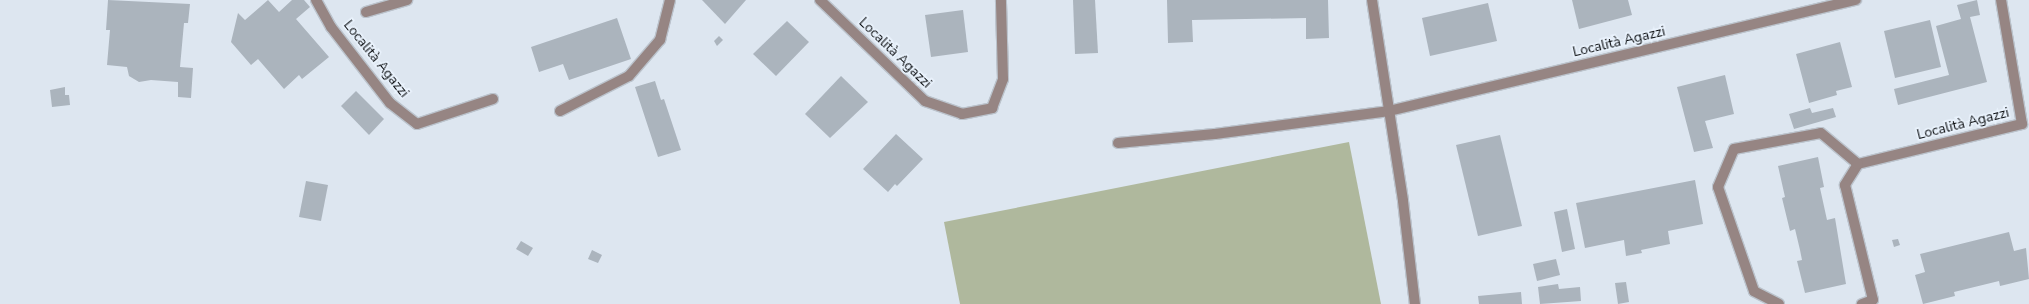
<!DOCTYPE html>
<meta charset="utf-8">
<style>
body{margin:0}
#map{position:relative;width:2029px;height:304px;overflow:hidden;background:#dde6f0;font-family:"Nunito Sans",sans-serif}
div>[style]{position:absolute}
.green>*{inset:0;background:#afb89d}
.building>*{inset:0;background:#abb4bd}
.roads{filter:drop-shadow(1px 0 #bbc3cc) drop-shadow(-1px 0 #bbc3cc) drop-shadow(0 1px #bbc3cc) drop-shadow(0 -1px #bbc3cc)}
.minor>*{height:10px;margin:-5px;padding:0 5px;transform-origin:5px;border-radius:5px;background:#968583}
span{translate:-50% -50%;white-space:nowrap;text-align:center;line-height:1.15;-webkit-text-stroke:3.5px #eaf3fd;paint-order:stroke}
.street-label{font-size:14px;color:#090c0f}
</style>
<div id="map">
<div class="green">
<i style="clip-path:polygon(1349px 142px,1381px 304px,960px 304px,944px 222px)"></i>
</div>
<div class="building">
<i style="clip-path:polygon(108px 0,190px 4px,188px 23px,184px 23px,180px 67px,193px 68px,191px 98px,178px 97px,178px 82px,151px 80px,139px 82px,129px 76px,127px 67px,107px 65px,110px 30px,106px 30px)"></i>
<i style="clip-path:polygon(268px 0,279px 12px,292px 0,304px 0,310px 7px,296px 19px,329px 57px,302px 79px,299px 75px,284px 89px,258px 59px,251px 65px,231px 42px,238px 13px,245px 20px)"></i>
<i style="clip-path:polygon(702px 0,746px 0,725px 24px)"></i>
<i style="clip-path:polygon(1073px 0,1095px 0,1098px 53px,1075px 54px)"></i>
<i style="clip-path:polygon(1167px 0,1328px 0,1329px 38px,1306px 39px,1306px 18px,1192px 20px,1193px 42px,1168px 43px)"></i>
<i style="clip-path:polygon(1572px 0,1628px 0,1632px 15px,1579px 29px)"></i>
<i style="clip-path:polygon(1977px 0,1980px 15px,1970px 17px,1987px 82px,1898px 105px,1894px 89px,1949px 75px,1936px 26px,1961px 19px,1957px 5px)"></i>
<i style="clip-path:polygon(1488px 3px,1497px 41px,1430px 56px,1422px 18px)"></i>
<i style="clip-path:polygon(963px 10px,968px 52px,931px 57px,925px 15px)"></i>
<i style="clip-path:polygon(617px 18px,631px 59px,569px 80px,563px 64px,539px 72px,531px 47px)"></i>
<i style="clip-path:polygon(1930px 20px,1941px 67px,1895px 78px,1884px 31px)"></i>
<i style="clip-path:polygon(787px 21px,809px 42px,776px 76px,753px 54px)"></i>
<i style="clip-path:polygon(719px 36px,723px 40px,717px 46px,714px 41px)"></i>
<i style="clip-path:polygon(1840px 42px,1852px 87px,1836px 91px,1837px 95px,1809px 103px,1796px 54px)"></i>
<i style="clip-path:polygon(1725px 75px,1734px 114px,1705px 121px,1713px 148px,1694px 152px,1677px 87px)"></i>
<i style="clip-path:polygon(841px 76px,868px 102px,830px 138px,805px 114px)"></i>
<i style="clip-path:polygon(655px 81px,661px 100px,664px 99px,681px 150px,658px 157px,635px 87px)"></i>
<i style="clip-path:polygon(65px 87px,65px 95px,69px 95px,70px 105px,52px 107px,50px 90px)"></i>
<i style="clip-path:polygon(356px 91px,384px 119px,369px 135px,341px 106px)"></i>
<i style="clip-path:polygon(1810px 108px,1812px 113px,1833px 108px,1836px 117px,1794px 129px,1789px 114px)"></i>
<i style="clip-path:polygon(896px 134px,923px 159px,897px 186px,895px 184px,888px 192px,863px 169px)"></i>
<i style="clip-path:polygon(1500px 135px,1522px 226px,1478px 236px,1456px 145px)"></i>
<i style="clip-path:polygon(1818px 157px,1824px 187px,1820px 188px,1827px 220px,1835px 218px,1846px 284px,1805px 293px,1797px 261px,1802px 260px,1800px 250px,1795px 229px,1790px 231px,1782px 198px,1785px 197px,1778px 166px)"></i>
<i style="clip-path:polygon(1695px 180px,1703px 224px,1668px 231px,1670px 244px,1641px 250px,1642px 253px,1626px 256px,1624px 240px,1585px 248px,1576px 203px)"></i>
<i style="clip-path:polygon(306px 181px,328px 185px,321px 221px,299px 217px)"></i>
<i style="clip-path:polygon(1567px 209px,1575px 249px,1562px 252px,1554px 212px)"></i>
<i style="clip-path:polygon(2009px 232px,2014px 251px,2026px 248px,2029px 279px,2000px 286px,1999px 281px,1954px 292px,1955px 296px,1923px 304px,1915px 275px,1925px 272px,1920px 254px)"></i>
<i style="clip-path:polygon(1898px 239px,1900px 245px,1894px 247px,1892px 240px)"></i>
<i style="clip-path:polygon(521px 241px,533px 248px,528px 256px,516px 249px)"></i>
<i style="clip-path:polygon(592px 250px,602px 255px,598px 263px,588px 259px)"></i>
<i style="clip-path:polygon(1556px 259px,1560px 275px,1537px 281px,1533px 264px)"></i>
<i style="clip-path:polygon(1626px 282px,1629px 302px,1618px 304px,1615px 283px)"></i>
<i style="clip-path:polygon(1558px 284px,1559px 289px,1580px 287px,1581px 301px,1540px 304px,1538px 287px)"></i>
<i style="clip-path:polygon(1521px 292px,1522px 304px,1479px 304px,1478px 296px)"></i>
</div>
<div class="roads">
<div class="minor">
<i style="left:316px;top:0;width:31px;rotate:61deg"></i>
<i style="left:331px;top:27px;width:96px;rotate:52.2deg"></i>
<i style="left:390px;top:103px;width:34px;rotate:38deg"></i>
<i style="left:417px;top:124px;width:80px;rotate:-18.2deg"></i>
<i style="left:820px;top:0;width:146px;rotate:43.9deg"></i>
<i style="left:925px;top:101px;width:39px;rotate:19deg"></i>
<i style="left:962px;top:114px;width:31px;rotate:-11deg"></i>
<i style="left:992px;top:108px;width:31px;rotate:-69deg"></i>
<i style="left:1003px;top:79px;width:79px;rotate:-91.5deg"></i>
<i style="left:1372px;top:0;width:203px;rotate:81.2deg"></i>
<i style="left:1403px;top:201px;width:104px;rotate:83.4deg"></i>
<i style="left:366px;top:12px;width:43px;rotate:-16.3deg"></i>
<i style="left:560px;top:111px;width:77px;rotate:-26.9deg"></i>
<i style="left:629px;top:76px;width:48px;rotate:-49.3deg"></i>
<i style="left:660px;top:40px;width:41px;rotate:-76deg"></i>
<i style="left:1118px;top:143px;width:97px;rotate:-5.3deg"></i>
<i style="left:1215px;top:134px;width:176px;rotate:-7.5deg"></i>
<i style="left:1389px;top:111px;width:480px;rotate:-13.4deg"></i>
<i style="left:1858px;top:164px;width:169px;rotate:-13.7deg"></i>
<i style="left:2022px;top:124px;width:126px;rotate:-99.6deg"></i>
<i style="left:1858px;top:164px;width:25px;rotate:122deg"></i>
<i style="left:1845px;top:185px;width:118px;rotate:76.3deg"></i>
<i style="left:1873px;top:300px;width:12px;rotate:160deg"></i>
<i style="left:1779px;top:304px;width:28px;rotate:-153deg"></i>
<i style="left:1754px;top:291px;width:110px;rotate:-109.1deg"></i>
<i style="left:1718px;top:187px;width:41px;rotate:-67.2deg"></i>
<i style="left:1734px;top:149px;width:88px;rotate:-10.4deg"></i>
<i style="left:1821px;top:133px;width:48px;rotate:40deg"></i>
</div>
</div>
<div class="street-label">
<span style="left:1619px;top:42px;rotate:-13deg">Località Agazzi</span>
<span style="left:895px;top:53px;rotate:44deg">Località Agazzi</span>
<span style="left:376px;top:59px;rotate:51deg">Località Agazzi</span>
<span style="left:1963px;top:124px;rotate:-14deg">Località Agazzi</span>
</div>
</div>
